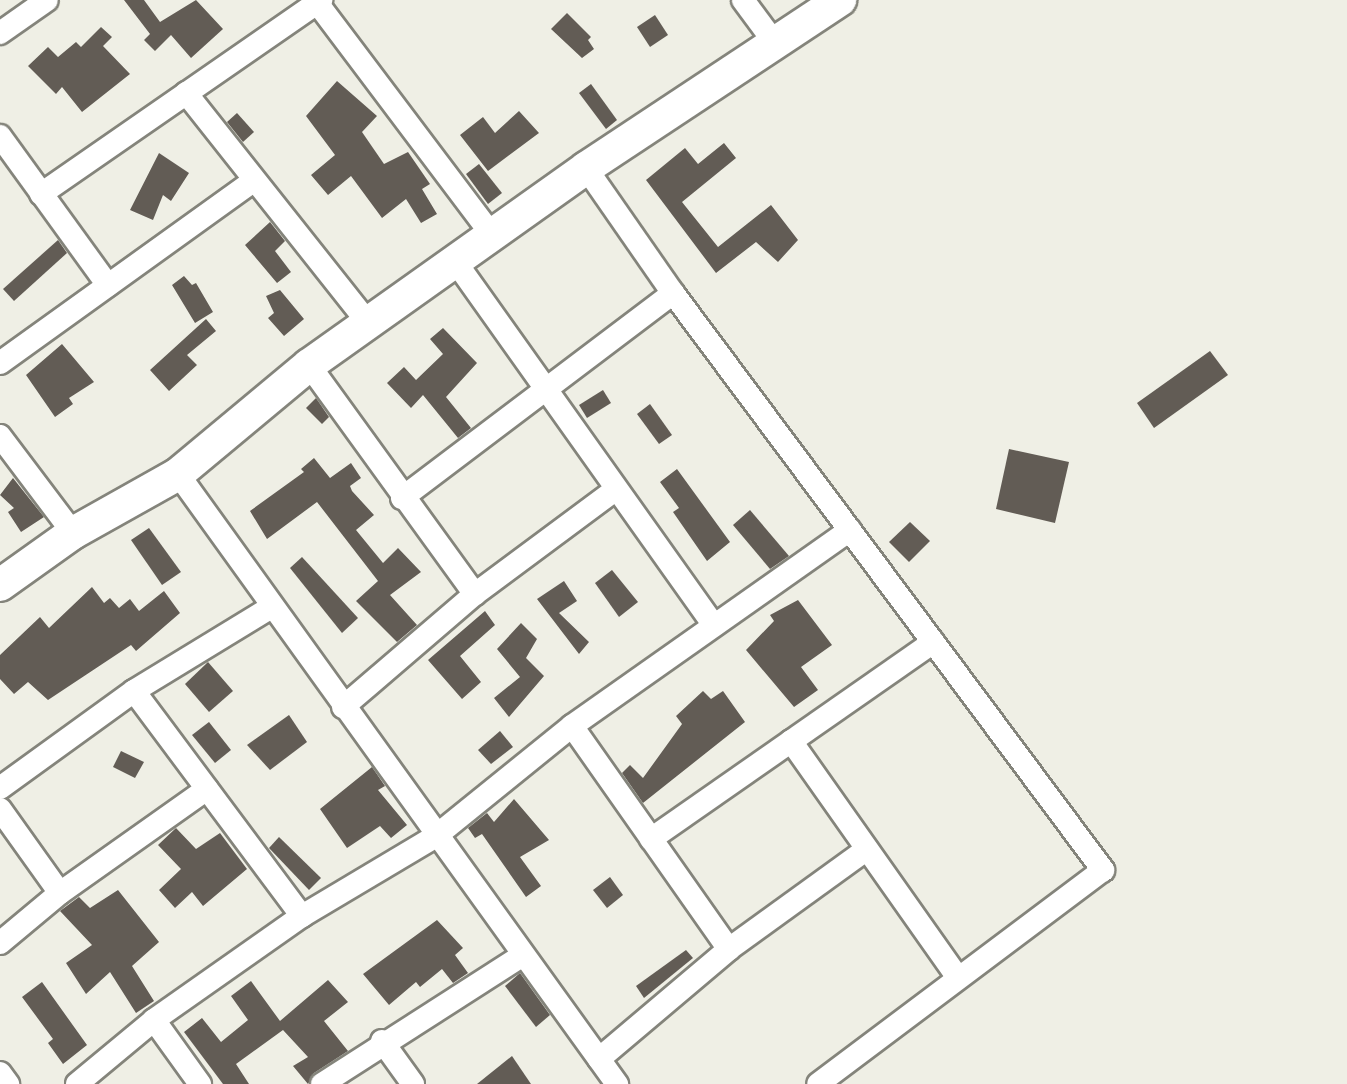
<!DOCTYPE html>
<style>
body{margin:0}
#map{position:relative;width:1347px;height:1084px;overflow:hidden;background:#efefe5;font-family:Figtree,sans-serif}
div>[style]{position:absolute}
.building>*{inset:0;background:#625c55}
.roads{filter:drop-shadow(2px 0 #84847b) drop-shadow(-2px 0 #84847b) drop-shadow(0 2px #84847b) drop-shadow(0 -2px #84847b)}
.street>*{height:22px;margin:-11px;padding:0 11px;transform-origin:11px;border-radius:11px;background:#fff}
.secondary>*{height:32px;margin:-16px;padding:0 16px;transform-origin:16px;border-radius:16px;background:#fff}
span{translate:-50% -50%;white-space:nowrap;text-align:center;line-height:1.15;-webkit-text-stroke:8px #efefe5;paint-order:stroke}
</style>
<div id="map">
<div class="building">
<i style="clip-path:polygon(124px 0,144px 0,160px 22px,196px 0,223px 29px,191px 58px,171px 35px,155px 51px,144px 40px,150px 34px)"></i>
<i style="clip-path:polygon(567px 13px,591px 37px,588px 40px,594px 49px,582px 58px,551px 29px)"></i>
<i style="clip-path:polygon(655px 15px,668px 35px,650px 47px,637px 27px)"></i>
<i style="clip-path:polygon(101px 27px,112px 37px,103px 46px,130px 74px,82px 112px,62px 87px,56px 94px,28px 66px,48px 47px,58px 57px,76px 42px,81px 47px)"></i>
<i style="clip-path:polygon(337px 81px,377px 116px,362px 132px,384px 164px,408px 152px,430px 184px,422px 189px,437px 214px,421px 223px,406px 199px,382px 218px,351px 176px,328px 195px,311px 175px,335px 155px,306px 116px)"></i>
<i style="clip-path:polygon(591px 84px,617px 120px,606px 129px,579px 93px)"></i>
<i style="clip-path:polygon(519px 111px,539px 133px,488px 171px,460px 135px,483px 117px,495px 133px)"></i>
<i style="clip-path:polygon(237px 113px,254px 132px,243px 142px,227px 122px)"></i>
<i style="clip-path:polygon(724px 143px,736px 158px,682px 202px,718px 247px,771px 205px,798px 240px,778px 262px,756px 242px,716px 273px,646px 180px,685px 148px,698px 164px)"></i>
<i style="clip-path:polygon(159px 153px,189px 173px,171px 201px,163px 195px,153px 220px,130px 210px)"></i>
<i style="clip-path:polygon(479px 164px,502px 193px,488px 204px,466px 174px)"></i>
<i style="clip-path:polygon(270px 222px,285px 241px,275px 251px,291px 272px,277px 283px,245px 245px)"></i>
<i style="clip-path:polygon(58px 240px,67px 253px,14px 301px,3px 289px)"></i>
<i style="clip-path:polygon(184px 276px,192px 285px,196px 283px,213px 312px,195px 323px,172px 285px)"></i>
<i style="clip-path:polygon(280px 290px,304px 319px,284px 336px,268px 318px,274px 313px,266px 296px)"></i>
<i style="clip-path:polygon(206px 319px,216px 331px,187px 355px,197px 365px,169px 391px,150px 370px)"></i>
<i style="clip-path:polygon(443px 328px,477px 363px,446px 397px,471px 428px,458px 438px,423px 395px,411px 408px,387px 383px,404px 367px,416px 380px,443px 354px,430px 339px)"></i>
<i style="clip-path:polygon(62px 344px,94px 382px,69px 398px,73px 404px,55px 417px,26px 375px)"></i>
<i style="clip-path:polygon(1210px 351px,1228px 375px,1154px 428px,1137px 403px)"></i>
<i style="clip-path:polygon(603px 390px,611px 403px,587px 418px,579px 405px)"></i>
<i style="clip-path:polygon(316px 398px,329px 417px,322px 424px,306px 408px)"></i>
<i style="clip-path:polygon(650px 404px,672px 435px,659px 444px,637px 414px)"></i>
<i style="clip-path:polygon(1009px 449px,1069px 462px,1055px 523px,996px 509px)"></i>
<i style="clip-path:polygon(314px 458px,330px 478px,351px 463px,361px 478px,350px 486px,352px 491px,374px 515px,356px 530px,383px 563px,398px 548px,421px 572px,390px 595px,417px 625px,397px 642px,356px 601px,378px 581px,317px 502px,267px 539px,250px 511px,304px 472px,301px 469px)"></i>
<i style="clip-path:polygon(677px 469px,730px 542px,707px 561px,673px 512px,679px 508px,660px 482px)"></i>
<i style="clip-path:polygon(13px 478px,44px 517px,21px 532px,8px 512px,14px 508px,0 495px)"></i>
<i style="clip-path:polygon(750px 510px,789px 556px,770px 569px,733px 525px)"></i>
<i style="clip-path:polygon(910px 522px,930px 541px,909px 562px,889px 542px)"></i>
<i style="clip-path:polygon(149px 528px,181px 572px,162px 585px,131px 540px)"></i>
<i style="clip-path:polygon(302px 557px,358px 618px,342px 633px,290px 568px)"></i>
<i style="clip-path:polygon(612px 570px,638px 602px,619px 617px,595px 583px)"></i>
<i style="clip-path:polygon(564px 581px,577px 601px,559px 613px,589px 642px,579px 654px,537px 599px)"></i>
<i style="clip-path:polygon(92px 587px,104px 603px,110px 598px,119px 608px,130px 599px,139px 611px,164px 591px,180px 613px,136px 651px,131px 645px,48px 700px,28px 682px,14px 694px,0 679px,0 655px,40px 617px,49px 628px)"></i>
<i style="clip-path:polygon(798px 600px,832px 645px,801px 667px,818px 690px,794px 707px,746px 650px,774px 621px,770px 615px)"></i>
<i style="clip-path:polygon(485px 611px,495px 625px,460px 656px,481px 682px,462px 699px,428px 660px)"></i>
<i style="clip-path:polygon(521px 623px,537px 639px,526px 658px,544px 676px,509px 717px,494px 698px,520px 677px,497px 649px)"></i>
<i style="clip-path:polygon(208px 662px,233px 691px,209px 712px,185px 684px)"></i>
<i style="clip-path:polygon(703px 691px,711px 699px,723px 691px,745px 722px,643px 803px,622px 773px,630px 765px,643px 778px,682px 724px,676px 716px)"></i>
<i style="clip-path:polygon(289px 715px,307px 742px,270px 770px,247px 745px)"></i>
<i style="clip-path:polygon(209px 722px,231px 750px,215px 763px,192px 735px)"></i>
<i style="clip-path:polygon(500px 731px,513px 747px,491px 764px,478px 750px)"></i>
<i style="clip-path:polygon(121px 751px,144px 762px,135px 778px,113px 767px)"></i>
<i style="clip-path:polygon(372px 767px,385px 786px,378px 790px,407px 825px,391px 838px,380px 826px,347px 848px,320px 809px)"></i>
<i style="clip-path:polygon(514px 799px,549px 840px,520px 857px,541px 886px,526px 897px,482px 834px,475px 838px,468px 828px,487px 813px,494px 822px)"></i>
<i style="clip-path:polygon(176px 828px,196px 849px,220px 833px,247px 869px,203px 906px,192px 892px,175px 908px,159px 890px,181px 869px,158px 845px)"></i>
<i style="clip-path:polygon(279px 837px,321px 878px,309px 890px,269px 848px)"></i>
<i style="clip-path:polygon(610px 877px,623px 895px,607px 908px,593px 890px)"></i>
<i style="clip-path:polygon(118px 890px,159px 942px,132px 966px,154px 1001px,136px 1013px,110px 972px,86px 994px,66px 963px,92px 945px,60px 911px,79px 897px,90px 908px)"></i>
<i style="clip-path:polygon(437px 920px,463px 948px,455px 955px,468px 973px,453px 983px,442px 969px,420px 987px,416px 982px,389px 1005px,363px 974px)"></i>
<i style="clip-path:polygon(686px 950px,693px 958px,644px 998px,636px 986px)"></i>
<i style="clip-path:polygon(520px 973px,550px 1015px,536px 1027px,505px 986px)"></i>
<i style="clip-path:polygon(328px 980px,348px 1002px,324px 1021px,348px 1051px,314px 1073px,308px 1084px,293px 1066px,308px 1057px,283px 1030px,236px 1064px,249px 1084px,223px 1084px,184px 1032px,202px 1018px,221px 1042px,248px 1020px,231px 996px,251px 981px,280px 1021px)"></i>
<i style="clip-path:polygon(42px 982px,87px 1045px,63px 1064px,48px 1043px,53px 1039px,22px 997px)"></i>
<i style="clip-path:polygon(512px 1056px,531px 1084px,477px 1084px)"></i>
</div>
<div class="roads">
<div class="street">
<i style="left:315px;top:0;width:294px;rotate:53deg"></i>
<i style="left:743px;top:0;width:57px;rotate:53.5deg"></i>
<i style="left:0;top:33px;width:57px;rotate:-35.1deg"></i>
<i style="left:186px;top:93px;width:293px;rotate:51.6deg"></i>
<i style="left:0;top:136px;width:184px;rotate:54.1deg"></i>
<i style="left:586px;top:168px;width:152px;rotate:55.2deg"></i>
<i style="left:673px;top:293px;width:720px;rotate:53.31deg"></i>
<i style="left:1103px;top:870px;width:356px;rotate:143.1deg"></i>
<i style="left:41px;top:194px;width:341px;rotate:-34.7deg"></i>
<i style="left:455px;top:261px;width:447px;rotate:54.6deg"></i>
<i style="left:0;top:363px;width:312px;rotate:-35.7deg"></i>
<i style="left:309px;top:365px;width:283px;rotate:54.1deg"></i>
<i style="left:0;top:436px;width:121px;rotate:53deg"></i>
<i style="left:178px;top:474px;width:752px;rotate:54.26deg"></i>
<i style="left:402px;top:498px;width:340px;rotate:-37.1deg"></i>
<i style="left:134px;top:691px;width:281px;rotate:53.3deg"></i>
<i style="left:343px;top:707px;width:174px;rotate:-40.6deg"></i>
<i style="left:475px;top:594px;width:174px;rotate:-36.6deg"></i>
<i style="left:572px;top:726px;width:273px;rotate:54.9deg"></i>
<i style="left:791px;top:741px;width:288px;rotate:54.8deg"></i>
<i style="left:0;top:788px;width:165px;rotate:-35.9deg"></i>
<i style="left:134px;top:691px;width:159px;rotate:-31.4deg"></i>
<i style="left:0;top:809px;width:103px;rotate:54.5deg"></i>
<i style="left:651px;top:839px;width:344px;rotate:-34.9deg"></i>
<i style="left:0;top:943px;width:78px;rotate:-39.8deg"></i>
<i style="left:60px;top:893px;width:180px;rotate:-35.3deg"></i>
<i style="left:154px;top:1020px;width:79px;rotate:54.3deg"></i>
<i style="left:382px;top:1041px;width:53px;rotate:54.2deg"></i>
<i style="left:599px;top:1059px;width:170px;rotate:-40.2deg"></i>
<i style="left:729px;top:949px;width:170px;rotate:-35.9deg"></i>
<i style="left:0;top:1073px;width:14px;rotate:54deg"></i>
<i style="left:77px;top:1084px;width:100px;rotate:-39.7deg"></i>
<i style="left:154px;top:1020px;width:181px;rotate:-35.1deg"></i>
<i style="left:302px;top:916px;width:156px;rotate:-30.8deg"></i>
<i style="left:436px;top:836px;width:175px;rotate:-39deg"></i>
<i style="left:572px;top:726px;width:340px;rotate:-35.2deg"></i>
<i style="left:322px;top:1084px;width:239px;rotate:-32.7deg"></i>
</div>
<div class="secondary">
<i style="left:0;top:585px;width:90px;rotate:-35.5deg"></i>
<i style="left:73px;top:533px;width:120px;rotate:-29.3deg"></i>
<i style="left:178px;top:474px;width:170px;rotate:-39.8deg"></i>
<i style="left:309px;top:365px;width:340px;rotate:-35.4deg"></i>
<i style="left:586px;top:168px;width:305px;rotate:-33.5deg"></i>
</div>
</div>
</div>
